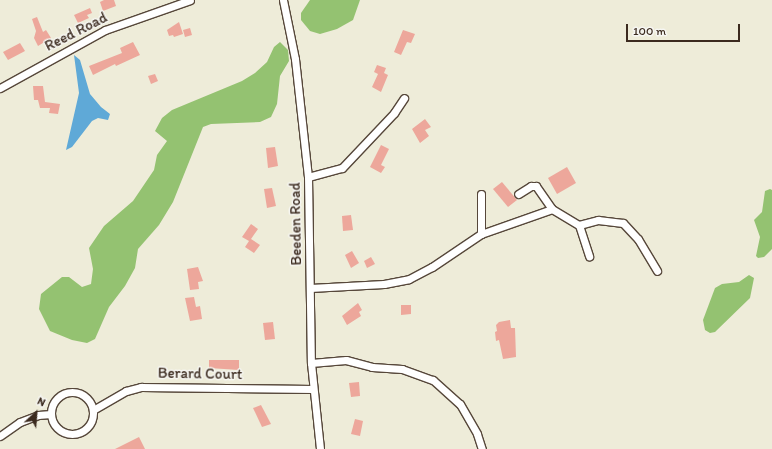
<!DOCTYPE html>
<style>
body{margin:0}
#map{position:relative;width:772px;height:449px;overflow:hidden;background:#eeecd9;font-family:Itim,sans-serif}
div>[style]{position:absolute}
.green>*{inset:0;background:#94c271}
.water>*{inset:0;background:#5fa9d7}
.building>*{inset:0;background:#eda79b}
.roads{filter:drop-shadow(1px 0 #56473a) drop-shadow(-1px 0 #56473a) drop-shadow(0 1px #56473a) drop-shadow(0 -1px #56473a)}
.minor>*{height:7px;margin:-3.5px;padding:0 3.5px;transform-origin:3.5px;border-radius:3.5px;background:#fff}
.minor>.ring{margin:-3.5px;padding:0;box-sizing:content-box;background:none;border:7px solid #fff;border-radius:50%}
span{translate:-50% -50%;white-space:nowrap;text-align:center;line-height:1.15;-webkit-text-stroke:3px #f6f6f2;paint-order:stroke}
.street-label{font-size:15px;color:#3b2a1e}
.north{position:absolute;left:16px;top:393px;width:40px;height:40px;-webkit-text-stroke:3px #f6f6f2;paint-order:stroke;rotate:26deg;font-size:11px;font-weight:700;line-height:16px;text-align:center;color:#3b2a1e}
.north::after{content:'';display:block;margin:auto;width:14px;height:18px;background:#3b2a1e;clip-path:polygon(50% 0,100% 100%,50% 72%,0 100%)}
.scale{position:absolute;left:626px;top:24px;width:114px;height:18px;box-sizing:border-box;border:2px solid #3b2a1e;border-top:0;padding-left:5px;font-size:12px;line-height:14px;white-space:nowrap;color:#3b2a1e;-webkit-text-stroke:3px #f6f6f2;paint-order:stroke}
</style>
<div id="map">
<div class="green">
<i style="clip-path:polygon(310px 0,360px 0,353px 20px,337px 29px,320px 34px,310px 31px,301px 20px,301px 13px)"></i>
<i style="clip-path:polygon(280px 42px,288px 50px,289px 61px,280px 76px,277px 104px,271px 117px,260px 122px,211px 124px,203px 127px,173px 202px,159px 225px,138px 249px,135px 268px,125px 286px,109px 307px,95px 339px,87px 343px,72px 340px,50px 331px,39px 309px,41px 294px,62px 277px,69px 277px,82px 287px,91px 284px,93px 269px,89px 248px,104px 226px,133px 201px,154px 170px,157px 155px,167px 141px,155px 131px,162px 118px,172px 110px,242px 81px,255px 73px,267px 62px,274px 47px)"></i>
<i style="clip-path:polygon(770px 189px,772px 190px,772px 249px,764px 257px,758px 258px,756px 256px,760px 237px,754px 220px,762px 212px,765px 191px)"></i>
<i style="clip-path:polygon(749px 275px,754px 278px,750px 298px,715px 332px,710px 333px,705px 330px,703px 320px,715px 288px,722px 284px,739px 282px)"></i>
</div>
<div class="water">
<i style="clip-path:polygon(74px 55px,80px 60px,90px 94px,101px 107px,110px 114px,108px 120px,98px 118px,92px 121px,72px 147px,66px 150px,79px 93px)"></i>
</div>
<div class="building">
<i style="clip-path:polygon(104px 0,114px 0,116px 6px,103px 11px,100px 2px)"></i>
<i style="clip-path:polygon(90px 8px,92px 13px,87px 15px,89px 18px,78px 23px,74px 15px)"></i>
<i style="clip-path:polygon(37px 17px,43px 32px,46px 30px,51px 38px,38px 46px,34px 38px,36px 31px,32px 19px)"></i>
<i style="clip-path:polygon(179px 22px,183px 34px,174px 37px,173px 35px,169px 36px,167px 30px)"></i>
<i style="clip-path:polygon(190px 28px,192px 35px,185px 37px,183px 30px)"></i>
<i style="clip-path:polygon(403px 30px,415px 34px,411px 43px,407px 42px,401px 55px,394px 52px)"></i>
<i style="clip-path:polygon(133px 42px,140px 55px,116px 66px,115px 64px,93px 75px,89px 66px,122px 53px,120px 48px)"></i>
<i style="clip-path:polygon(20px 43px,25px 51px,8px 60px,3px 52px)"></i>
<i style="clip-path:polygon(377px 65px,386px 68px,384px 73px,388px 75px,381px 92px,372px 87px,378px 74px,374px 72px)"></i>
<i style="clip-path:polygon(155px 74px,158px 81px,151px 84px,148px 76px)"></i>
<i style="clip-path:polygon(33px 86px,43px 86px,45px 102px,60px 104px,58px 114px,49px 113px,50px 108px,40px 108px,38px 100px,34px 100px)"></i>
<i style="clip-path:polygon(425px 119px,431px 127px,425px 130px,429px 136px,420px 143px,412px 129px)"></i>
<i style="clip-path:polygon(381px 145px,389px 149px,381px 165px,385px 167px,381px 173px,370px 167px)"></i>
<i style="clip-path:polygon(275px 147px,278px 166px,268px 168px,266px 148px)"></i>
<i style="clip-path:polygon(567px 167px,576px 183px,557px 194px,548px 178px)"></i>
<i style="clip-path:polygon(502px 182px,517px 200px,508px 207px,493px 189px)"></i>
<i style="clip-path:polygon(272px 188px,276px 206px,267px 208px,264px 189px)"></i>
<i style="clip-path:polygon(351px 215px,353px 230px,343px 231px,342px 216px)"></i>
<i style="clip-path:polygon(251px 224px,258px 229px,251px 239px,260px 245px,254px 253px,245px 247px,249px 241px,242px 237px)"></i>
<i style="clip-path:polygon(352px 251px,359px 263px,351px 268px,345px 255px)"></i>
<i style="clip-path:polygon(371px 257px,375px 264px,367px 268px,364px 261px)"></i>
<i style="clip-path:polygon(198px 267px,203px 281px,198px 282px,199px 289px,190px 290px,187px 269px)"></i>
<i style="clip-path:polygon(194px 297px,196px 307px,200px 306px,202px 319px,190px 321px,185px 298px)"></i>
<i style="clip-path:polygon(358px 303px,362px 310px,359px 312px,361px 316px,347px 325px,342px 316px)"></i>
<i style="clip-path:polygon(401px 305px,411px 305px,411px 314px,401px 315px)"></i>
<i style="clip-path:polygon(510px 320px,511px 328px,515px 328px,516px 357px,503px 359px,499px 340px,496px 341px,495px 332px,497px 331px,496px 325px,499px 322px)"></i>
<i style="clip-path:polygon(273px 322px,275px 339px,265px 340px,263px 323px)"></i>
<i style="clip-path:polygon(209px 360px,239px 360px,239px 370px,209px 368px)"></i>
<i style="clip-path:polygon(359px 382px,360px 396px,351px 397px,349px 383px)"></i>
<i style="clip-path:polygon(261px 405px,271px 424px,262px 427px,253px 408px)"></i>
<i style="clip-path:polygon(355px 419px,363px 421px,360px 436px,351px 434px)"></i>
<i style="clip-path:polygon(139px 437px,145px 449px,115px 449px)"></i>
</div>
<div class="roads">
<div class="minor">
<i style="left:283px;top:0;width:60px;rotate:78.5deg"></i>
<i style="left:295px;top:59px;width:119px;rotate:83.7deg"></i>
<i style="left:308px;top:177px;width:186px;rotate:89.1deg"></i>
<i style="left:311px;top:363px;width:86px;rotate:84deg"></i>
<i style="left:0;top:88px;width:120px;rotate:-28.9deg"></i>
<i style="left:105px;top:30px;width:90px;rotate:-19.4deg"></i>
<i style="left:308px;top:177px;width:35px;rotate:-15deg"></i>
<i style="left:342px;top:168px;width:76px;rotate:-46.6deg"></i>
<i style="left:394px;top:113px;width:18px;rotate:-56deg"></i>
<i style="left:552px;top:209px;width:31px;rotate:31deg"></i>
<i style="left:579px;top:225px;width:20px;rotate:-15deg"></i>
<i style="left:598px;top:220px;width:25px;rotate:7deg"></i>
<i style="left:623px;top:223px;width:22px;rotate:47deg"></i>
<i style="left:638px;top:239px;width:37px;rotate:59deg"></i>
<i style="left:579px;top:225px;width:33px;rotate:72deg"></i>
<i style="left:481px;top:234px;width:75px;rotate:-19.4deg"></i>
<i style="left:552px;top:209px;width:28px;rotate:-125deg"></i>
<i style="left:536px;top:186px;width:5px;rotate:180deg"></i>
<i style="left:531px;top:186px;width:15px;rotate:148deg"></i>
<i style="left:310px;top:288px;width:74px;rotate:-3.1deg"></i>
<i style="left:384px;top:284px;width:25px;rotate:-11deg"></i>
<i style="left:409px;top:279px;width:26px;rotate:-28deg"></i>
<i style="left:432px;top:267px;width:59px;rotate:-34deg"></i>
<i style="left:481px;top:234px;width:40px;rotate:-90deg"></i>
<i style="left:311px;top:363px;width:35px;rotate:-5deg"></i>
<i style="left:346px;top:360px;width:27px;rotate:15deg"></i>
<i style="left:372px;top:367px;width:30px;rotate:4deg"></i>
<i style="left:402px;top:369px;width:33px;rotate:20deg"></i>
<i style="left:433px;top:380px;width:36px;rotate:42deg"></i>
<i style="left:460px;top:404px;width:34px;rotate:60deg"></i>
<i style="left:477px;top:434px;width:16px;rotate:72deg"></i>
<i class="ring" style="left:51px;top:392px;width:35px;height:35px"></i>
<i style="left:93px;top:410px;width:38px;rotate:-30deg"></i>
<i style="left:126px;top:391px;width:16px;rotate:-15deg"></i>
<i style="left:141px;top:387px;width:172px;rotate:0.7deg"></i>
<i style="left:0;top:436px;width:24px;rotate:-35deg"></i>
<i style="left:20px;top:422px;width:19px;rotate:-21deg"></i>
<i style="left:38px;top:415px;width:13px;rotate:-4deg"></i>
</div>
</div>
<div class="street-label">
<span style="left:76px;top:32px;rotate:-27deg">Reed Road</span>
<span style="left:296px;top:224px;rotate:-91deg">Beeden Road</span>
<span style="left:200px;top:374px;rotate:1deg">Berard Court</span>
</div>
<div class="north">N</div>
<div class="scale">100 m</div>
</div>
